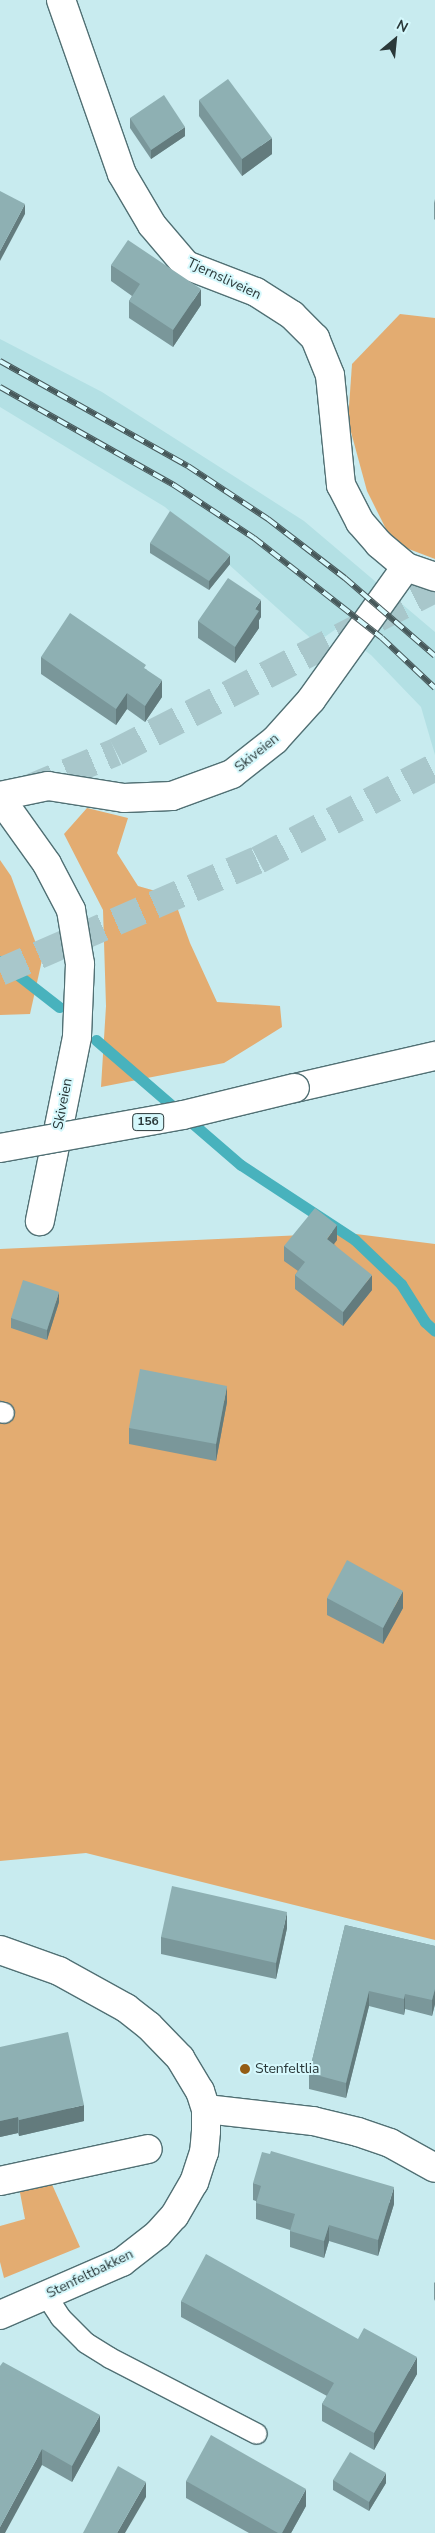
<!DOCTYPE html>
<style>
body{margin:0}
#map{position:relative;width:435px;height:2533px;overflow:hidden;background:#c8ebef;font-family:"Nunito Sans",sans-serif}
div>[style]{position:absolute}
.built>*{inset:0;background:#b3e0e4}
.green>*{inset:0;background:#e3ac71}
.stream>*{height:11px;margin:-5.5px;padding:0 5.5px;transform-origin:5.5px;border-radius:5.5px;background:#48b2bd}
.motorway-tunnel>*{height:28px;margin-top:-14px;transform-origin:0;background:repeating-linear-gradient(90deg,#a8c7cb 0 28px,transparent 0 42px)}
.roads{filter:drop-shadow(1px 0 #517074) drop-shadow(-1px 0 #517074) drop-shadow(0 1px #517074) drop-shadow(0 -1px #517074)}
.service>*{height:20px;margin:-10px;padding:0 10px;transform-origin:10px;border-radius:10px;background:#fff}
.minor>*{height:28px;margin:-14px;padding:0 14px;transform-origin:14px;border-radius:14px;background:#fff}
.primary>*{height:28px;margin:-14px;padding:0 14px;transform-origin:14px;border-radius:14px;background:#fff}
.rail>*{height:5.5px;margin-top:-2.75px;transform-origin:0;background:repeating-linear-gradient(90deg,#d5f8fc 0 11px,#47595b 0 22px);box-sizing:border-box;border-block:1px solid #47595b}
.bridges{filter:drop-shadow(1px 0 #517074) drop-shadow(-1px 0 #517074) drop-shadow(0 1px #517074) drop-shadow(0 -1px #517074)}
.primary-bridge>*{height:28px;margin:-14px;padding:0 14px;transform-origin:14px;border-radius:14px;background:#fff}
.wall>*{inset:0;background:#7a979a}
.shaded-wall>*{inset:0;background:#637b7d}
.building>*{inset:0;background:#8eb0b3}
.dots>*{width:14px;height:14px;translate:-50% -50%;box-sizing:border-box;border:2px solid #d5f8fc;border-radius:50%}
span{translate:-50% -50%;white-space:nowrap;text-align:center;line-height:1.15;-webkit-text-stroke:4px #d5f8fc;paint-order:stroke}
.shield-label span{padding:1px 4px;background:#d5f8fc;border:1px solid;border-radius:4px;-webkit-text-stroke-width:0}
.shield-label{font-size:12px;color:#2a3839;font-weight:700}
.street-label{font-size:14px;color:#2a3839}
.poi-label{font-size:14px;color:#2a3839}
.left{translate:0 -50%;text-align:left}
.north{position:absolute;left:370px;top:15px;width:50px;height:50px;-webkit-text-stroke:4px #d5f8fc;paint-order:stroke;rotate:28deg;font-size:14px;font-weight:700;line-height:20px;text-align:center;color:#2a3839}
.north::after{content:'';display:block;margin:auto;width:18px;height:22px;background:#2a3839;clip-path:polygon(50% 0,100% 100%,50% 72%,0 100%)}
</style>
<div id="map">
<div class="built">
<i style="clip-path:polygon(0 339px,102px 392px,304px 521px,435px 632px,435px 755px,421px 707px,371px 655px,336px 629px,316px 643px,165px 507px,0 407px)"></i>
</div>
<div class="green">
<i style="clip-path:polygon(400px 314px,435px 318px,435px 559px,393px 543px,367px 491px,348px 421px,352px 364px)"></i>
<i style="clip-path:polygon(87px 808px,128px 818px,117px 853px,138px 886px,173px 896px,190px 943px,217px 1002px,280px 1006px,282px 1027px,224px 1063px,101px 1087px,106px 1006px,103px 910px,64px 834px)"></i>
<i style="clip-path:polygon(0 860px,11px 876px,42px 960px,30px 1014px,0 1015px)"></i>
<i style="clip-path:polygon(348px 1233px,435px 1244px,435px 1940px,86px 1853px,0 1861px,0 1249px)"></i>
<i style="clip-path:polygon(46px 2171px,80px 2247px,4px 2278px,0 2262px,0 2226px,25px 2219px,17px 2177px)"></i>
</div>
<div class="stream">
<i style="left:0;top:961px;width:75px;rotate:37.9deg"></i>
<i style="left:96px;top:1040px;width:191px;rotate:40.8deg"></i>
<i style="left:241px;top:1165px;width:136px;rotate:33.3deg"></i>
<i style="left:355px;top:1240px;width:64px;rotate:43.7deg"></i>
<i style="left:401px;top:1284px;width:45px;rotate:57.7deg"></i>
<i style="left:425px;top:1322px;width:13px;rotate:42deg"></i>
</div>
<div class="motorway-tunnel">
<i style="left:28px;top:789px;width:95px;rotate:-22.8deg"></i>
<i style="left:116px;top:752px;width:358px;rotate:-27.1deg"></i>
<i style="left:0;top:972px;width:281px;rotate:-23.5deg"></i>
<i style="left:258px;top:860px;width:200px;rotate:-27.7deg"></i>
</div>
<div class="roads">
<div class="service">
<i style="left:0;top:1412px;width:4px;rotate:14deg"></i>
<i style="left:46px;top:2295px;width:27px;rotate:57deg"></i>
<i style="left:61px;top:2318px;width:35px;rotate:45deg"></i>
<i style="left:86px;top:2343px;width:28px;rotate:32deg"></i>
<i style="left:110px;top:2358px;width:165px;rotate:27.3deg"></i>
</div>
<div class="minor">
<i style="left:61px;top:0;width:184px;rotate:70.7deg"></i>
<i style="left:122px;top:174px;width:59px;rotate:59.5deg"></i>
<i style="left:152px;top:225px;width:52px;rotate:49.6deg"></i>
<i style="left:186px;top:265px;width:75px;rotate:21.1deg"></i>
<i style="left:256px;top:292px;width:43px;rotate:32.6deg"></i>
<i style="left:292px;top:315px;width:33px;rotate:45deg"></i>
<i style="left:315px;top:338px;width:40px;rotate:68deg"></i>
<i style="left:330px;top:375px;width:111px;rotate:84.3deg"></i>
<i style="left:341px;top:485px;width:42px;rotate:62.8deg"></i>
<i style="left:360px;top:522px;width:29px;rotate:49deg"></i>
<i style="left:379px;top:544px;width:35px;rotate:40deg"></i>
<i style="left:406px;top:567px;width:31px;rotate:19deg"></i>
<i style="left:0;top:796px;width:49px;rotate:-11.8deg"></i>
<i style="left:48px;top:786px;width:77px;rotate:9deg"></i>
<i style="left:124px;top:798px;width:48px;rotate:-2.4deg"></i>
<i style="left:172px;top:796px;width:64px;rotate:-20.1deg"></i>
<i style="left:232px;top:774px;width:55px;rotate:-38.3deg"></i>
<i style="left:275px;top:740px;width:54px;rotate:-48deg"></i>
<i style="left:311px;top:700px;width:163px;rotate:-54.5deg"></i>
<i style="left:0;top:798px;width:81px;rotate:54.5deg"></i>
<i style="left:47px;top:864px;width:52px;rotate:62.4deg"></i>
<i style="left:71px;top:910px;width:55px;rotate:80.5deg"></i>
<i style="left:80px;top:964px;width:73px;rotate:92.4deg"></i>
<i style="left:77px;top:1037px;width:188px;rotate:101.4deg"></i>
<i style="left:0;top:1950px;width:63px;rotate:19.6deg"></i>
<i style="left:59px;top:1971px;width:77px;rotate:28.9deg"></i>
<i style="left:126px;top:2008px;width:29px;rotate:38deg"></i>
<i style="left:149px;top:2026px;width:45px;rotate:45.9deg"></i>
<i style="left:180px;top:2058px;width:39px;rotate:59deg"></i>
<i style="left:200px;top:2091px;width:19px;rotate:72deg"></i>
<i style="left:206px;top:2109px;width:22px;rotate:90deg"></i>
<i style="left:206px;top:2131px;width:21px;rotate:95deg"></i>
<i style="left:204px;top:2152px;width:32px;rotate:108deg"></i>
<i style="left:194px;top:2182px;width:39px;rotate:120deg"></i>
<i style="left:174px;top:2216px;width:24px;rotate:132deg"></i>
<i style="left:158px;top:2234px;width:46px;rotate:142.1deg"></i>
<i style="left:122px;top:2262px;width:133px;rotate:156.5deg"></i>
<i style="left:206px;top:2109px;width:108px;rotate:6.4deg"></i>
<i style="left:313px;top:2121px;width:46px;rotate:13.7deg"></i>
<i style="left:358px;top:2132px;width:34px;rotate:19deg"></i>
<i style="left:390px;top:2143px;width:51px;rotate:29.1deg"></i>
<i style="left:0;top:2181px;width:151px;rotate:-12.2deg"></i>
</div>
<div class="primary">
<i style="left:295px;top:1088px;width:144px;rotate:-12.9deg"></i>
</div>
</div>
<div class="rail">
<i style="left:0;top:361px;width:215px;rotate:29.2deg"></i>
<i style="left:188px;top:466px;width:96px;rotate:33.5deg"></i>
<i style="left:268px;top:519px;width:97px;rotate:37.5deg"></i>
<i style="left:345px;top:578px;width:119px;rotate:40.9deg"></i>
<i style="left:0;top:387px;width:200px;rotate:29.4deg"></i>
<i style="left:174px;top:485px;width:96px;rotate:33.5deg"></i>
<i style="left:254px;top:538px;width:162px;rotate:38deg"></i>
<i style="left:382px;top:638px;width:73px;rotate:43.3deg"></i>
</div>
<div class="bridges">
<div class="primary-bridge">
<i style="left:0;top:1148px;width:186px;rotate:-10.2deg"></i>
<i style="left:183px;top:1115px;width:115px;rotate:-13.6deg"></i>
</div>
</div>
<div class="wall">
<i style="clip-path:polygon(199px 100px,272px 154px,242px 176px,199px 116px)"></i>
<i style="clip-path:polygon(130px 118px,185px 136px,151px 159px,130px 128px)"></i>
<i style="clip-path:polygon(435px 199px,435px 220px,434px 219px,434px 203px)"></i>
<i style="clip-path:polygon(111px 265px,201px 305px,173px 347px,129px 318px,129px 301px,132px 296px,111px 281px)"></i>
<i style="clip-path:polygon(150px 543px,230px 564px,209px 590px,150px 553px)"></i>
<i style="clip-path:polygon(261px 617px,259px 620px,259px 628px,235px 663px,198px 638px,198px 621px)"></i>
<i style="clip-path:polygon(41px 657px,146px 669px,162px 697px,145px 722px,127px 709px,116px 725px,41px 674px)"></i>
<i style="clip-path:polygon(337px 1240px,334px 1244px,372px 1290px,343px 1326px,295px 1289px,295px 1275px,298px 1271px,284px 1261px,284px 1246px)"></i>
<i style="clip-path:polygon(59px 1302px,47px 1340px,11px 1328px,11px 1318px)"></i>
<i style="clip-path:polygon(227px 1402px,216px 1461px,129px 1444px,129px 1428px)"></i>
<i style="clip-path:polygon(327px 1598px,403px 1608px,383px 1644px,327px 1615px)"></i>
<i style="clip-path:polygon(345px 1925px,435px 1946px,435px 2004px,432px 2016px,405px 2009px,404px 2015px,369px 2006px,346px 2098px,309px 2089px,309px 2073px)"></i>
<i style="clip-path:polygon(287px 1928px,276px 1979px,161px 1954px,161px 1937px)"></i>
<i style="clip-path:polygon(0 2047px,84px 2121px,19px 2136px,18px 2133px,0 2137px)"></i>
<i style="clip-path:polygon(253px 2183px,394px 2204px,378px 2256px,329px 2241px,324px 2258px,290px 2247px,290px 2230px,256px 2219px,256px 2201px,253px 2200px)"></i>
<i style="clip-path:polygon(435px 2282px,435px 2301px,434px 2299px,434px 2283px)"></i>
<i style="clip-path:polygon(181px 2301px,417px 2374px,374px 2450px,322px 2421px,322px 2404px,327px 2396px,181px 2317px)"></i>
<i style="clip-path:polygon(0 2366px,100px 2431px,72px 2482px,42px 2465px)"></i>
<i style="clip-path:polygon(333px 2480px,386px 2483px,369px 2511px,333px 2490px)"></i>
<i style="clip-path:polygon(186px 2481px,306px 2506px,291px 2533px,249px 2533px,186px 2498px)"></i>
</div>
<div class="shaded-wall">
<i style="clip-path:polygon(185px 127px,185px 136px,151px 159px,151px 150px)"></i>
<i style="clip-path:polygon(272px 138px,272px 154px,242px 176px,242px 159px)"></i>
<i style="clip-path:polygon(25px 204px,25px 214px,0 261px,0 251px)"></i>
<i style="clip-path:polygon(201px 289px,201px 305px,173px 347px,173px 330px)"></i>
<i style="clip-path:polygon(230px 555px,230px 564px,209px 590px,209px 581px)"></i>
<i style="clip-path:polygon(261px 600px,261px 617px,259px 620px,259px 628px,235px 663px,235px 647px,255px 609px)"></i>
<i style="clip-path:polygon(162px 680px,162px 697px,145px 722px,145px 706px)"></i>
<i style="clip-path:polygon(127px 693px,127px 709px,116px 725px,116px 709px)"></i>
<i style="clip-path:polygon(337px 1225px,337px 1240px,327px 1253px,327px 1239px)"></i>
<i style="clip-path:polygon(372px 1275px,372px 1290px,343px 1326px,343px 1312px)"></i>
<i style="clip-path:polygon(59px 1292px,59px 1302px,47px 1340px,47px 1330px)"></i>
<i style="clip-path:polygon(227px 1386px,227px 1402px,216px 1461px,216px 1444px)"></i>
<i style="clip-path:polygon(403px 1591px,403px 1608px,383px 1644px,383px 1628px)"></i>
<i style="clip-path:polygon(287px 1912px,287px 1928px,276px 1979px,276px 1963px)"></i>
<i style="clip-path:polygon(435px 1989px,435px 2004px,432px 2016px,432px 2000px)"></i>
<i style="clip-path:polygon(369px 1991px,369px 2006px,346px 2098px,346px 2083px)"></i>
<i style="clip-path:polygon(405px 1994px,405px 2009px,404px 2015px,404px 1999px)"></i>
<i style="clip-path:polygon(84px 2105px,84px 2121px,19px 2136px,19px 2120px)"></i>
<i style="clip-path:polygon(18px 2117px,18px 2133px,0 2137px,0 2121px)"></i>
<i style="clip-path:polygon(394px 2187px,394px 2204px,378px 2256px,378px 2240px)"></i>
<i style="clip-path:polygon(329px 2225px,329px 2241px,324px 2258px,324px 2241px)"></i>
<i style="clip-path:polygon(417px 2357px,417px 2374px,374px 2450px,374px 2433px)"></i>
<i style="clip-path:polygon(100px 2415px,100px 2431px,72px 2482px,72px 2466px)"></i>
<i style="clip-path:polygon(42px 2449px,42px 2465px,5px 2533px,0 2533px,0 2527px)"></i>
<i style="clip-path:polygon(386px 2473px,386px 2483px,369px 2511px,369px 2502px)"></i>
<i style="clip-path:polygon(146px 2482px,146px 2497px,125px 2533px,117px 2533px)"></i>
<i style="clip-path:polygon(306px 2489px,306px 2506px,291px 2533px,282px 2533px)"></i>
</div>
<div class="building">
<i style="clip-path:polygon(228px 79px,272px 138px,242px 159px,199px 100px)"></i>
<i style="clip-path:polygon(164px 95px,185px 127px,151px 150px,130px 118px)"></i>
<i style="clip-path:polygon(0 191px,25px 204px,0 251px)"></i>
<i style="clip-path:polygon(128px 240px,201px 289px,173px 330px,129px 301px,140px 284px,111px 265px)"></i>
<i style="clip-path:polygon(170px 511px,230px 555px,209px 581px,150px 543px)"></i>
<i style="clip-path:polygon(228px 578px,261px 600px,255px 609px,259px 611px,235px 647px,198px 621px)"></i>
<i style="clip-path:polygon(70px 613px,146px 665px,144px 668px,162px 680px,145px 706px,127px 693px,116px 709px,41px 657px)"></i>
<i style="clip-path:polygon(315px 1208px,337px 1225px,327px 1239px,372px 1275px,343px 1312px,295px 1275px,305px 1262px,284px 1246px)"></i>
<i style="clip-path:polygon(23px 1280px,59px 1292px,47px 1330px,11px 1318px)"></i>
<i style="clip-path:polygon(140px 1369px,227px 1386px,216px 1444px,129px 1428px)"></i>
<i style="clip-path:polygon(347px 1560px,403px 1591px,383px 1628px,327px 1598px)"></i>
<i style="clip-path:polygon(172px 1886px,287px 1912px,276px 1963px,161px 1937px)"></i>
<i style="clip-path:polygon(345px 1925px,435px 1946px,435px 1989px,432px 2000px,405px 1994px,404px 1999px,369px 1991px,346px 2083px,309px 2073px)"></i>
<i style="clip-path:polygon(68px 2032px,84px 2105px,19px 2120px,18px 2117px,0 2121px,0 2047px)"></i>
<i style="clip-path:polygon(271px 2151px,394px 2187px,378px 2240px,329px 2225px,324px 2241px,290px 2231px,295px 2214px,256px 2203px,261px 2186px,253px 2183px,262px 2152px,270px 2154px)"></i>
<i style="clip-path:polygon(206px 2254px,358px 2339px,364px 2328px,417px 2357px,374px 2433px,322px 2404px,334px 2383px,181px 2301px)"></i>
<i style="clip-path:polygon(3px 2362px,100px 2415px,72px 2466px,42px 2449px,0 2527px,0 2366px)"></i>
<i style="clip-path:polygon(211px 2435px,306px 2489px,282px 2533px,278px 2533px,186px 2481px)"></i>
<i style="clip-path:polygon(350px 2452px,386px 2473px,369px 2502px,333px 2480px)"></i>
<i style="clip-path:polygon(118px 2466px,146px 2482px,117px 2533px,83px 2533px)"></i>
</div>
<div class="dots">
<i style="left:245px;top:2069px;background:#945d15"></i>
</div>
<div class="shield-label">
<span style="left:148px;top:1122px">156</span>
</div>
<div class="street-label">
<span style="left:224px;top:279px;rotate:25deg">Tjernsliveien</span>
<span style="left:257px;top:753px;rotate:-39deg">Skiveien</span>
<span style="left:63px;top:1104px;rotate:-79deg">Skiveien</span>
<span style="left:90px;top:2274px;rotate:-26deg">Stenfeltbakken</span>
</div>
<div class="poi-label">
<span class="left" style="left:255px;top:2069px">Stenfeltlia</span>
</div>
<div class="north">N</div>
</div>
